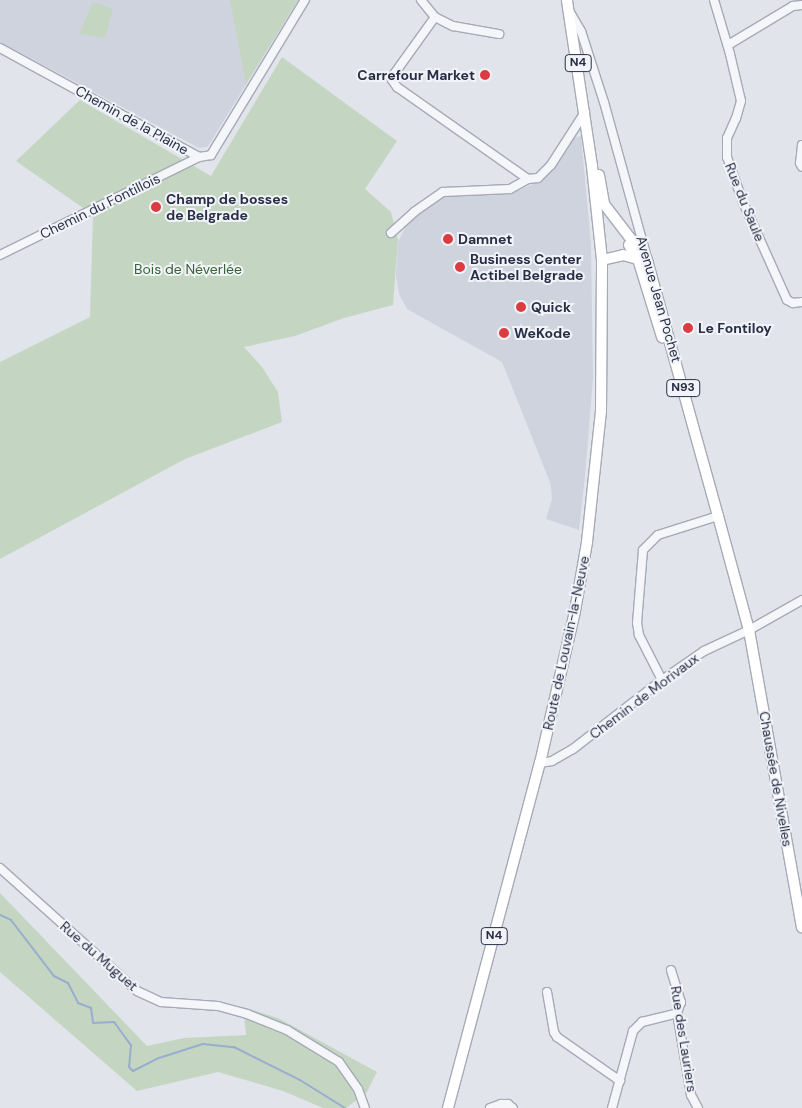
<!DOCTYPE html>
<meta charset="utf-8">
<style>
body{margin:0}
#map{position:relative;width:802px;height:1108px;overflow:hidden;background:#e1e4eb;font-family:"DM Sans",sans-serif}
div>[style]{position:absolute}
.built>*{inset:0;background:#cfd3de}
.green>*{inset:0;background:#c4d6c2}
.stream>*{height:2px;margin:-1px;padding:0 1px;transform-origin:1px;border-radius:1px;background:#99adcf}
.roads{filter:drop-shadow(1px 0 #a6aab6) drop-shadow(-1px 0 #a6aab6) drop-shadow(0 1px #a6aab6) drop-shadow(0 -1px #a6aab6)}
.minor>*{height:8px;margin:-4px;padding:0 4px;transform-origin:4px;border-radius:4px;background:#f5f6f9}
.major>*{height:10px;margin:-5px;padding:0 5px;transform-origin:5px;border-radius:5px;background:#fff}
.dots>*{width:14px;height:14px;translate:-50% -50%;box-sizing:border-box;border:2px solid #f1f3f8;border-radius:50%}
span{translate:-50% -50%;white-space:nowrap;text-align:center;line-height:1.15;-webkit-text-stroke:4px #f1f3f8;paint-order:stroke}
.shield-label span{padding:1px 4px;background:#f1f3f8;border:1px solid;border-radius:4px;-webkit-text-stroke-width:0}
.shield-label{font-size:12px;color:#282f45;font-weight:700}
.poi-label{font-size:14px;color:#282f45;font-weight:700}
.right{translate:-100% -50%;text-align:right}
.left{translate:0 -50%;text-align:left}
.street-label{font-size:14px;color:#282f45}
.park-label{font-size:14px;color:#376233}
</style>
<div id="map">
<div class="built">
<i style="clip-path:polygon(0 0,298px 0,210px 143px,207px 147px,199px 148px,0 42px)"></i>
<i style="clip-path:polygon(581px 136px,591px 244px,593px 378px,585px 476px,579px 530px,546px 519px,552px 499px,551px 485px,502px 362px,407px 309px,399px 294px,396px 276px,398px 242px,406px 226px,422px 209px,443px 196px,457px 193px,506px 192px,520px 190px,537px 182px,543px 178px,574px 138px)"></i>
</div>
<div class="green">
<i style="clip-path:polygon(230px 0,298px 0,246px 84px)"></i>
<i style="clip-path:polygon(93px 2px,113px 9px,105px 38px,79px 34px)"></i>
<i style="clip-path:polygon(282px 57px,397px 141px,365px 189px,391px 212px,398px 240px,393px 305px,344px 318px,295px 336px,244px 347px,262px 367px,278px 392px,282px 422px,185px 459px,0 559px,0 362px,90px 317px,93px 215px,16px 161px,80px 100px,211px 176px)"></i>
<i style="clip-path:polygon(0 893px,147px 1046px,184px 1038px,246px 1035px,243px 1007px,278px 1018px,377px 1072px,367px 1092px,346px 1108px,323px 1108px,283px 1091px,218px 1072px,137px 1091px,0 972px)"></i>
</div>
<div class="stream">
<i style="left:0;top:915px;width:12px;rotate:24deg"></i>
<i style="left:11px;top:920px;width:71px;rotate:52.5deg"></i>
<i style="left:54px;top:976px;width:16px;rotate:27deg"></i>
<i style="left:68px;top:983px;width:22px;rotate:63deg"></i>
<i style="left:78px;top:1003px;width:14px;rotate:21deg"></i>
<i style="left:91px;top:1008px;width:15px;rotate:82deg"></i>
<i style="left:93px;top:1023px;width:21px;rotate:-3deg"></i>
<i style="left:114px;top:1022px;width:29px;rotate:54deg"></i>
<i style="left:131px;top:1045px;width:22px;rotate:95deg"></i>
<i style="left:129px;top:1067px;width:6px;rotate:45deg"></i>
<i style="left:133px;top:1071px;width:29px;rotate:-27deg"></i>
<i style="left:159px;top:1058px;width:46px;rotate:-17.7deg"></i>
<i style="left:203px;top:1044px;width:31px;rotate:6deg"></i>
<i style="left:234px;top:1047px;width:74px;rotate:26.6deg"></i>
<i style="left:300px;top:1080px;width:53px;rotate:31.9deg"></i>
</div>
<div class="roads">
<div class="minor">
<i style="left:421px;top:0;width:22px;rotate:51deg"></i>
<i style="left:435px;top:17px;width:20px;rotate:27deg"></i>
<i style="left:453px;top:26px;width:47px;rotate:9.9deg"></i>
<i style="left:714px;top:0;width:56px;rotate:73.5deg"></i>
<i style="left:730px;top:54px;width:48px;rotate:76.8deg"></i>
<i style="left:741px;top:101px;width:18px;rotate:106deg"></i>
<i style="left:736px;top:118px;width:22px;rotate:114deg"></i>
<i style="left:727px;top:138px;width:19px;rotate:90deg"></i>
<i style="left:727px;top:157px;width:48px;rotate:70.4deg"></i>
<i style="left:743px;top:202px;width:107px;rotate:65.8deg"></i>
<i style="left:787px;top:300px;width:7px;rotate:27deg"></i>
<i style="left:793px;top:303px;width:9px;rotate:-6deg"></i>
<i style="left:571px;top:14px;width:20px;rotate:60deg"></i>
<i style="left:581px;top:31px;width:75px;rotate:72.1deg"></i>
<i style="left:604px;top:102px;width:162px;rotate:74.6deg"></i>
<i style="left:435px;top:17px;width:70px;rotate:125.7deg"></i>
<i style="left:394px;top:74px;width:6px;rotate:108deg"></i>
<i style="left:392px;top:80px;width:9px;rotate:54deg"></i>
<i style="left:397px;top:87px;width:160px;rotate:35.1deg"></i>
<i style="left:728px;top:45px;width:76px;rotate:-31deg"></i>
<i style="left:793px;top:6px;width:9px;rotate:-6deg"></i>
<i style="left:0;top:48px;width:227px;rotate:28.7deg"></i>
<i style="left:802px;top:145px;width:18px;rotate:96deg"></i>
<i style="left:800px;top:163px;width:4px;rotate:63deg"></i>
<i style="left:391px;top:233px;width:31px;rotate:-42deg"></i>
<i style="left:414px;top:212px;width:35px;rotate:-35deg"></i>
<i style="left:443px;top:192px;width:67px;rotate:-2.6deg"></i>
<i style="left:510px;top:189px;width:21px;rotate:-29deg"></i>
<i style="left:528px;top:179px;width:10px;rotate:-6deg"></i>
<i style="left:538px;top:178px;width:18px;rotate:-45deg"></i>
<i style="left:551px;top:165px;width:63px;rotate:-57.3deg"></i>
<i style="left:0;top:255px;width:222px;rotate:-26.2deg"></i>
<i style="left:199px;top:157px;width:12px;rotate:-9deg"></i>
<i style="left:211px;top:155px;width:181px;rotate:-58.8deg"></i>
<i style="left:662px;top:680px;width:51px;rotate:-117.1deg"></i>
<i style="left:639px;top:635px;width:12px;rotate:-99deg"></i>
<i style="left:637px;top:623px;width:73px;rotate:-85.3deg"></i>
<i style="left:643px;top:550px;width:21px;rotate:-45deg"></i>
<i style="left:658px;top:535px;width:63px;rotate:-17.6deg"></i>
<i style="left:540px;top:763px;width:12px;rotate:-9deg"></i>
<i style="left:552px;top:761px;width:24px;rotate:-30deg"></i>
<i style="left:573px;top:749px;width:113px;rotate:-37.8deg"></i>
<i style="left:662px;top:680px;width:51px;rotate:-34.6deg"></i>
<i style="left:704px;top:651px;width:50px;rotate:-25deg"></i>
<i style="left:749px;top:630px;width:61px;rotate:-29.5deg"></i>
<i style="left:0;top:868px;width:184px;rotate:41.9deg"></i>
<i style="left:137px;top:991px;width:26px;rotate:25deg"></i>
<i style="left:161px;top:1002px;width:57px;rotate:4deg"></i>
<i style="left:218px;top:1006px;width:30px;rotate:15deg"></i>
<i style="left:247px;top:1014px;width:43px;rotate:21.8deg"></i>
<i style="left:287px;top:1030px;width:61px;rotate:31.6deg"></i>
<i style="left:339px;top:1062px;width:33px;rotate:55deg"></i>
<i style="left:358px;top:1089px;width:20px;rotate:70deg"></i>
<i style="left:671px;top:970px;width:34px;rotate:73deg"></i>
<i style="left:681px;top:1002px;width:12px;rotate:110deg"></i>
<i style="left:677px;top:1013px;width:83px;rotate:80.3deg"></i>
<i style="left:691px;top:1095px;width:15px;rotate:62deg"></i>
<i style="left:547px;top:992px;width:41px;rotate:80.1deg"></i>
<i style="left:554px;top:1032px;width:6px;rotate:59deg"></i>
<i style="left:557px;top:1037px;width:77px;rotate:34.9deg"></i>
<i style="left:490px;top:1108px;width:12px;rotate:-20deg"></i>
<i style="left:501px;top:1104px;width:7px"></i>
<i style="left:508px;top:1104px;width:6px;rotate:39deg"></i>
<i style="left:612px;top:1108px;width:80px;rotate:-74.7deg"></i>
<i style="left:633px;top:1031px;width:13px;rotate:-45deg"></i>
<i style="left:642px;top:1022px;width:36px;rotate:-14deg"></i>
</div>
<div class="major">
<i style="left:599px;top:175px;width:29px;rotate:80deg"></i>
<i style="left:604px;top:204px;width:71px;rotate:52.5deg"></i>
<i style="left:647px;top:260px;width:266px;rotate:74.5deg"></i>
<i style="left:718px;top:516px;width:118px;rotate:74.8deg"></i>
<i style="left:749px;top:630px;width:302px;rotate:79.9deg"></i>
<i style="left:629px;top:245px;width:17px;rotate:57deg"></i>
<i style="left:638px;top:259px;width:82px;rotate:72.9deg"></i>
<i style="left:602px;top:260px;width:22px;rotate:-13deg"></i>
<i style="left:623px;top:255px;width:16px;rotate:15deg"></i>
<i style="left:448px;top:1108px;width:357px;rotate:-75.1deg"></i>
<i style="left:540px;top:763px;width:156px;rotate:-77deg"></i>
<i style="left:575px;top:611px;width:70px;rotate:-80.1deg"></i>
<i style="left:587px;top:542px;width:132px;rotate:-83.9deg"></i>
<i style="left:601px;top:411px;width:151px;rotate:-89.6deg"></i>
<i style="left:602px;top:260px;width:95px;rotate:-96.1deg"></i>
<i style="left:592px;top:166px;width:168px;rotate:-98.6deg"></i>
</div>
</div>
<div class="dots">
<i style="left:485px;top:75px;background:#dc3b41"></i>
<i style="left:156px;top:207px;background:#dc3b41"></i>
<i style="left:448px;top:239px;background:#dc3b41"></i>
<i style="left:460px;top:267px;background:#dc3b41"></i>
<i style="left:521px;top:307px;background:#dc3b41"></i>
<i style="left:688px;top:328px;background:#dc3b41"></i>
<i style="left:504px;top:333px;background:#dc3b41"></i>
</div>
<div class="shield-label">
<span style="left:578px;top:63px">N4</span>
<span style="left:683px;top:388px">N93</span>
<span style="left:494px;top:936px">N4</span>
</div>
<div class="poi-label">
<span class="right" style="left:475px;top:75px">Carrefour Market</span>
<span class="left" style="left:166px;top:207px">Champ de bosses<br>de Belgrade</span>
<span class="left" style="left:458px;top:239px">Damnet</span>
<span class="left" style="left:470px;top:267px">Business Center<br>Actibel Belgrade</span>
<span class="left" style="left:531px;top:307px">Quick</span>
<span class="left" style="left:698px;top:328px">Le Fontiloy</span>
<span class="left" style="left:514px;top:333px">WeKode</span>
</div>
<div class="street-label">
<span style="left:132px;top:120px;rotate:29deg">Chemin de la Plaine</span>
<span style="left:745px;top:202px;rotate:68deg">Rue du Saule</span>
<span style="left:100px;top:206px;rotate:-26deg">Chemin du Fontillois</span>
<span style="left:659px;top:299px;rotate:74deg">Avenue Jean Pochet</span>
<span style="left:566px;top:643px;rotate:-78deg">Route de Louvain-la-Neuve</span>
<span style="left:644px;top:696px;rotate:-37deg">Chemin de Morivaux</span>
<span style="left:776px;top:779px;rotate:80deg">Chaussée de Nivelles</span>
<span style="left:99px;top:956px;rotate:41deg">Rue du Muguet</span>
<span style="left:684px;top:1039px;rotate:81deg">Rue des Lauriers</span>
</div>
<div class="park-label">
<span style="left:188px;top:269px">Bois de Néverlée</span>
</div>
</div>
